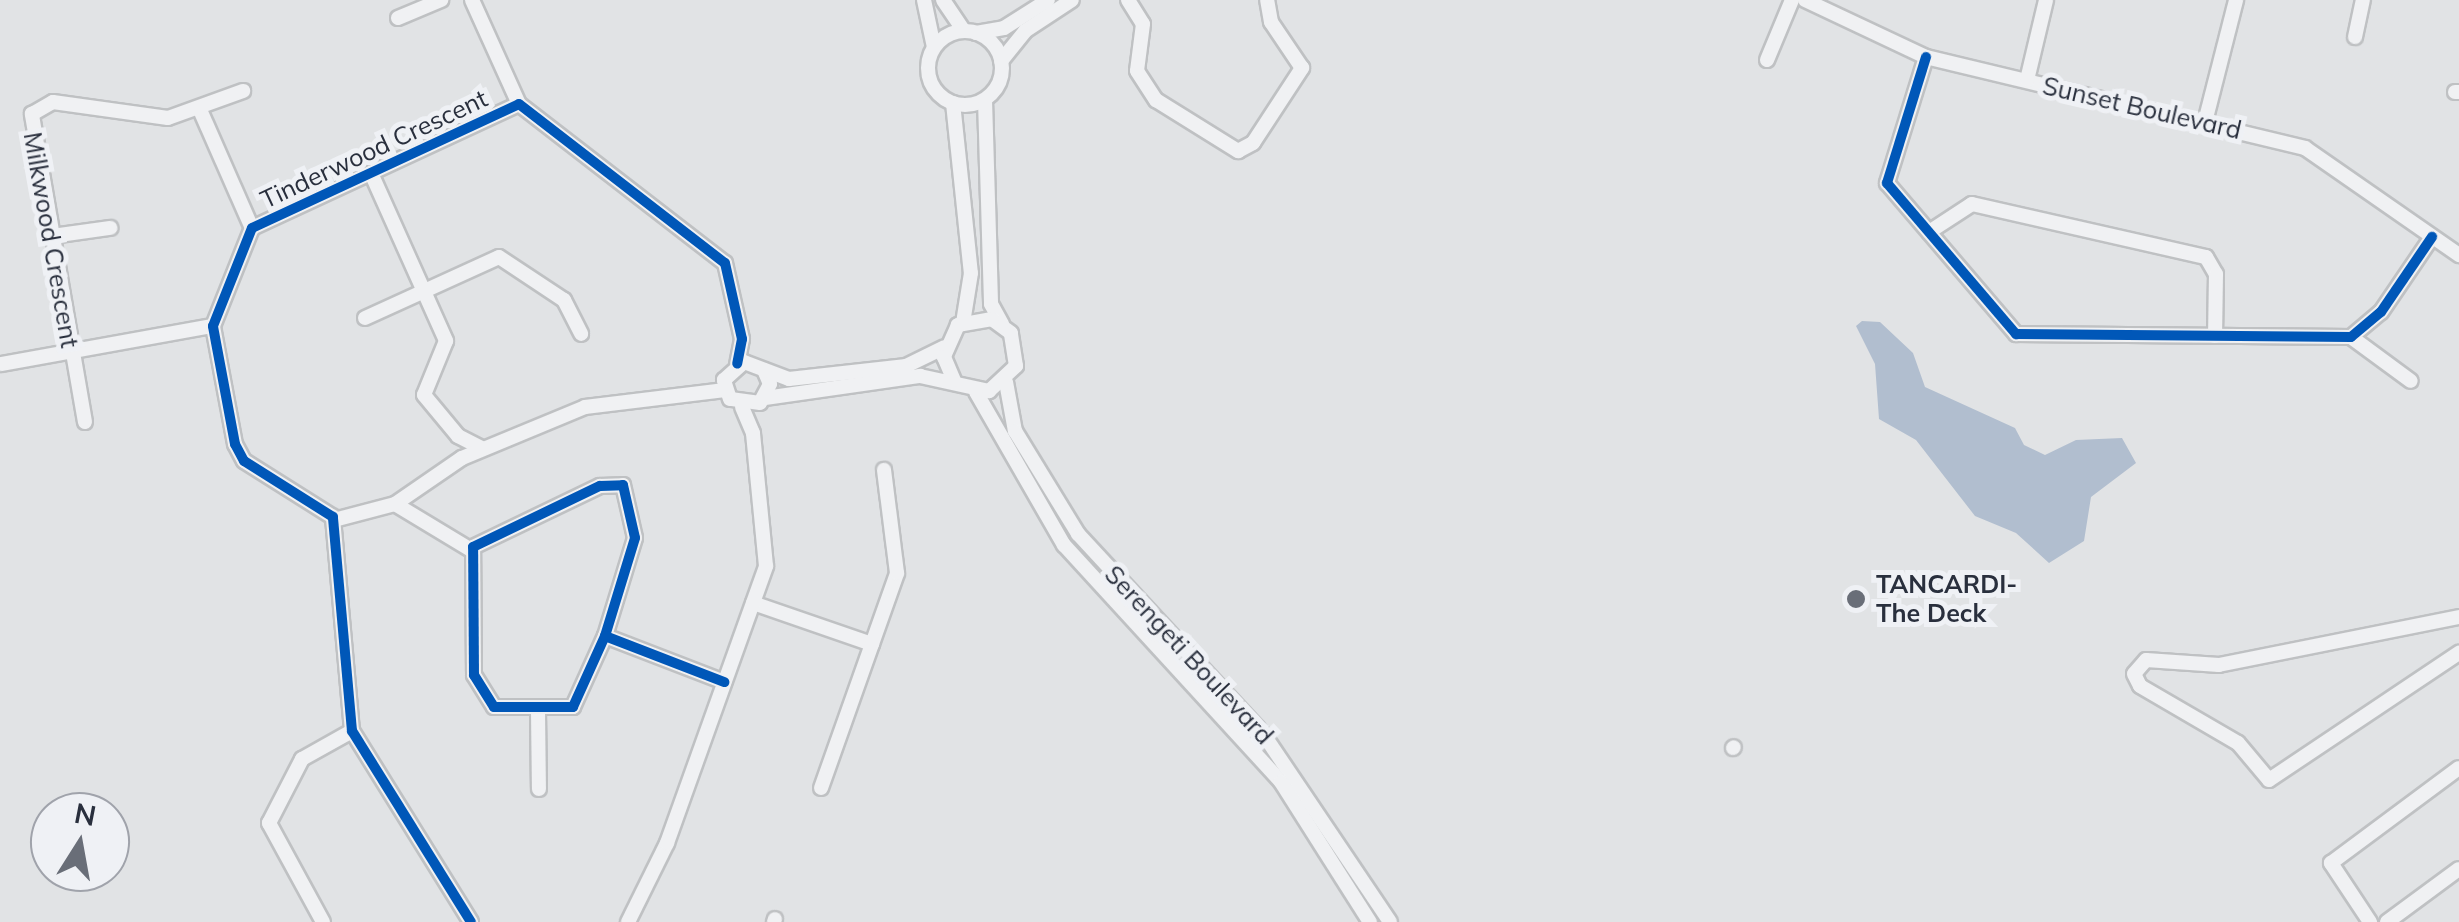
<!DOCTYPE html>
<style>
body{margin:0}
#map{position:relative;width:2459px;height:922px;overflow:hidden;background:#e1e3e5;font-family:Mulish,sans-serif}
div>[style]{position:absolute}
.water>*{inset:0;background:#b1becf}
.roads{filter:drop-shadow(2px 0 #bfc1c3) drop-shadow(-2px 0 #bfc1c3) drop-shadow(0 2px #bfc1c3) drop-shadow(0 -2px #bfc1c3)}
.minor>*{height:14px;margin:-7px;padding:0 7px;transform-origin:7px;border-radius:7px;background:#f0f1f3}
.minor>.ring{margin:-7px;padding:0;box-sizing:content-box;background:none;border:14px solid #f0f1f3;border-radius:50%}
.cycleway>*{height:10px;margin:-5px;padding:0 5px;transform-origin:5px;border-radius:5px;background:#0057b8}
.dots>*{width:28px;height:28px;translate:-50% -50%;box-sizing:border-box;border:5px solid #eff1f5;border-radius:50%}
span{translate:-50% -50%;white-space:nowrap;text-align:center;line-height:1.15;-webkit-text-stroke:10px #eff1f5;paint-order:stroke}
.street-label{font-size:25px;color:#292f3d}
.poi-label{font-size:25px;color:#292f3d;font-weight:700}
.left{translate:0 -50%;text-align:left}
.north{position:absolute;left:30px;top:792px;width:100px;height:100px;box-sizing:border-box;background:#eff1f5;border:2px solid #a0a3ab;border-radius:50%;rotate:11deg;font-size:28px;font-weight:700;line-height:40px;text-align:center;color:#292f3d}
.north::after{content:'';display:block;margin:auto;width:35px;height:45px;background:#696e78;clip-path:polygon(50% 0,100% 100%,50% 72%,0 100%)}
</style>
<div id="map">
<div class="water">
<i style="clip-path:polygon(1862px 321px,1880px 322px,1913px 353px,1925px 387px,2015px 428px,2024px 445px,2045px 455px,2076px 440px,2122px 438px,2136px 463px,2091px 497px,2084px 541px,2049px 563px,2016px 533px,1975px 516px,1916px 440px,1879px 419px,1875px 364px,1856px 326px)"></i>
</div>
<div class="roads">
<div class="minor">
<i style="left:472px;top:0;width:114px;rotate:65.7deg"></i>
<i style="left:924px;top:0;width:48px;rotate:78deg"></i>
<i style="left:943px;top:0;width:37px;rotate:56deg"></i>
<i style="left:1128px;top:0;width:28px;rotate:58deg"></i>
<i style="left:1143px;top:24px;width:47px;rotate:97.3deg"></i>
<i style="left:1137px;top:71px;width:35px;rotate:57deg"></i>
<i style="left:1156px;top:100px;width:97px;rotate:31.9deg"></i>
<i style="left:1238px;top:151px;width:17px;rotate:-28deg"></i>
<i style="left:1253px;top:143px;width:90px;rotate:-56.8deg"></i>
<i style="left:1302px;top:68px;width:55px;rotate:-124deg"></i>
<i style="left:1271px;top:22px;width:22px;rotate:-100deg"></i>
<i style="left:1805px;top:0;width:134px;rotate:25.2deg"></i>
<i style="left:1926px;top:57px;width:390px;rotate:13.5deg"></i>
<i style="left:2305px;top:148px;width:188px;rotate:34.8deg"></i>
<i style="left:398px;top:18px;width:47px;rotate:-22.7deg"></i>
<i class="ring" style="left:928px;top:31px;width:60px;height:60px"></i>
<i style="left:976px;top:33px;width:28px;rotate:-10deg"></i>
<i style="left:1004px;top:28px;width:52px;rotate:-32.5deg"></i>
<i style="left:2355px;top:37px;width:38px;rotate:-78deg"></i>
<i style="left:1926px;top:57px;width:132px;rotate:107.2deg"></i>
<i style="left:1887px;top:183px;width:199px;rotate:49.5deg"></i>
<i style="left:2016px;top:334px;width:335px;rotate:0.5deg"></i>
<i style="left:2351px;top:337px;width:39px;rotate:-40deg"></i>
<i style="left:2381px;top:312px;width:91px;rotate:-55.8deg"></i>
<i style="left:1767px;top:60px;width:65px;rotate:-67.4deg"></i>
<i style="left:1001px;top:61px;width:38px;rotate:-51deg"></i>
<i style="left:1025px;top:31px;width:56px;rotate:-33.4deg"></i>
<i style="left:2027px;top:80px;width:82px;rotate:-76.6deg"></i>
<i style="left:2455px;top:92px;width:4px"></i>
<i style="left:985px;top:100px;width:204px;rotate:88.3deg"></i>
<i style="left:991px;top:304px;width:23px;rotate:61deg"></i>
<i style="left:953px;top:103px;width:171px;rotate:84deg"></i>
<i style="left:971px;top:273px;width:51px;rotate:99.1deg"></i>
<i style="left:201px;top:112px;width:127px;rotate:66.3deg"></i>
<i style="left:2205px;top:122px;width:126px;rotate:-75.7deg"></i>
<i style="left:371px;top:173px;width:184px;rotate:65.9deg"></i>
<i style="left:446px;top:341px;width:58px;rotate:112.2deg"></i>
<i style="left:424px;top:395px;width:53px;rotate:50.3deg"></i>
<i style="left:458px;top:436px;width:28px;rotate:27deg"></i>
<i style="left:1929px;top:232px;width:51px;rotate:-33.1deg"></i>
<i style="left:1972px;top:204px;width:240px;rotate:12.8deg"></i>
<i style="left:2206px;top:257px;width:20px;rotate:60deg"></i>
<i style="left:2216px;top:274px;width:62px;rotate:90.9deg"></i>
<i style="left:52px;top:236px;width:59px;rotate:-7.9deg"></i>
<i style="left:365px;top:318px;width:147px;rotate:-24.5deg"></i>
<i style="left:499px;top:257px;width:78px;rotate:33.5deg"></i>
<i style="left:564px;top:300px;width:38px;rotate:63deg"></i>
<i style="left:2351px;top:337px;width:74px;rotate:36.3deg"></i>
<i style="left:1px;top:364px;width:215px;rotate:-10.2deg"></i>
<i style="left:764px;top:370px;width:15px;rotate:67deg"></i>
<i style="left:770px;top:384px;width:21px;rotate:118deg"></i>
<i style="left:760px;top:403px;width:30px;rotate:-172deg"></i>
<i style="left:730px;top:399px;width:20px;rotate:-108deg"></i>
<i style="left:724px;top:380px;width:27px;rotate:-42deg"></i>
<i style="left:744px;top:362px;width:48px;rotate:20.7deg"></i>
<i style="left:789px;top:379px;width:118px;rotate:-6.3deg"></i>
<i style="left:906px;top:366px;width:43px;rotate:-26deg"></i>
<i style="left:1006px;top:382px;width:50px;rotate:79.6deg"></i>
<i style="left:1015px;top:431px;width:121px;rotate:58.5deg"></i>
<i style="left:1078px;top:534px;width:274px;rotate:47.2deg"></i>
<i style="left:1264px;top:735px;width:225px;rotate:56deg"></i>
<i style="left:976px;top:392px;width:177px;rotate:60.1deg"></i>
<i style="left:1064px;top:545px;width:321px;rotate:47.5deg"></i>
<i style="left:1281px;top:782px;width:166px;rotate:57.6deg"></i>
<i style="left:765px;top:398px;width:157px;rotate:-8.1deg"></i>
<i style="left:920px;top:376px;width:71px;rotate:12.3deg"></i>
<i style="left:989px;top:391px;width:37px;rotate:-43deg"></i>
<i style="left:1016px;top:366px;width:33px;rotate:-99deg"></i>
<i style="left:1011px;top:333px;width:24px;rotate:-144deg"></i>
<i style="left:992px;top:319px;width:35px;rotate:170deg"></i>
<i style="left:958px;top:325px;width:35px;rotate:114deg"></i>
<i style="left:944px;top:357px;width:25px;rotate:67deg"></i>
<i style="left:85px;top:422px;width:313px;rotate:-99.8deg"></i>
<i style="left:32px;top:114px;width:24px;rotate:-30deg"></i>
<i style="left:53px;top:102px;width:116px;rotate:7.9deg"></i>
<i style="left:168px;top:118px;width:80px;rotate:-19.8deg"></i>
<i style="left:395px;top:504px;width:89px;rotate:31.2deg"></i>
<i style="left:334px;top:520px;width:63px;rotate:-14.7deg"></i>
<i style="left:395px;top:504px;width:81px;rotate:-34.5deg"></i>
<i style="left:462px;top:458px;width:133px;rotate:-22.5deg"></i>
<i style="left:585px;top:407px;width:141px;rotate:-6.9deg"></i>
<i style="left:753px;top:603px;width:126px;rotate:19deg"></i>
<i style="left:2459px;top:617px;width:245px;rotate:168.7deg"></i>
<i style="left:2219px;top:665px;width:73px;rotate:-176.1deg"></i>
<i style="left:2146px;top:660px;width:18px;rotate:131deg"></i>
<i style="left:2134px;top:674px;width:13px;rotate:63deg"></i>
<i style="left:2140px;top:686px;width:113px;rotate:30.2deg"></i>
<i style="left:2238px;top:743px;width:48px;rotate:50deg"></i>
<i style="left:2269px;top:780px;width:229px;rotate:-33.8deg"></i>
<i style="left:605px;top:636px;width:78px;rotate:114.3deg"></i>
<i style="left:573px;top:707px;width:79px;rotate:180deg"></i>
<i style="left:494px;top:707px;width:38px;rotate:-122deg"></i>
<i style="left:474px;top:675px;width:128px;rotate:-90.4deg"></i>
<i style="left:473px;top:547px;width:141px;rotate:-25.7deg"></i>
<i style="left:600px;top:486px;width:23px;rotate:-2deg"></i>
<i style="left:623px;top:485px;width:54px;rotate:77.2deg"></i>
<i style="left:635px;top:538px;width:102px;rotate:107deg"></i>
<i style="left:605px;top:636px;width:128px;rotate:21.1deg"></i>
<i style="left:538px;top:712px;width:77px;rotate:89.3deg"></i>
<i style="left:1733px;top:748px;width:1px;rotate:-45deg"></i>
<i style="left:821px;top:788px;width:228px;rotate:-70.5deg"></i>
<i style="left:897px;top:573px;width:104px;rotate:-97.2deg"></i>
<i style="left:323px;top:922px;width:113px;rotate:-118.6deg"></i>
<i style="left:269px;top:823px;width:72px;rotate:-62.7deg"></i>
<i style="left:302px;top:759px;width:57px;rotate:-29.2deg"></i>
<i style="left:471px;top:922px;width:225px;rotate:-121.9deg"></i>
<i style="left:352px;top:731px;width:215px;rotate:-95.1deg"></i>
<i style="left:333px;top:517px;width:105px;rotate:-147.8deg"></i>
<i style="left:244px;top:461px;width:19px;rotate:-118deg"></i>
<i style="left:235px;top:444px;width:120px;rotate:-100.6deg"></i>
<i style="left:213px;top:326px;width:105px;rotate:-68.3deg"></i>
<i style="left:252px;top:228px;width:294px;rotate:-24.9deg"></i>
<i style="left:519px;top:104px;width:260px;rotate:37.7deg"></i>
<i style="left:725px;top:263px;width:78px;rotate:77.4deg"></i>
<i style="left:742px;top:339px;width:25px;rotate:101deg"></i>
<i style="left:628px;top:922px;width:88px;rotate:-63.7deg"></i>
<i style="left:667px;top:843px;width:294px;rotate:-70.3deg"></i>
<i style="left:766px;top:566px;width:134px;rotate:-95.6deg"></i>
<i style="left:753px;top:433px;width:28px;rotate:-113deg"></i>
<i style="left:774px;top:922px;width:3px;rotate:-72deg"></i>
<i style="left:2370px;top:922px;width:71px;rotate:-123.5deg"></i>
<i style="left:2331px;top:863px;width:159px;rotate:-36.6deg"></i>
<i style="left:2387px;top:922px;width:89px;rotate:-36.4deg"></i>
</div>
</div>
<div class="cycleway">
<i style="left:1926px;top:57px;width:132px;rotate:107.2deg"></i>
<i style="left:1887px;top:183px;width:199px;rotate:49.5deg"></i>
<i style="left:2016px;top:334px;width:335px;rotate:0.5deg"></i>
<i style="left:2351px;top:337px;width:39px;rotate:-40deg"></i>
<i style="left:2381px;top:312px;width:91px;rotate:-55.8deg"></i>
<i style="left:605px;top:636px;width:78px;rotate:114.3deg"></i>
<i style="left:573px;top:707px;width:79px;rotate:180deg"></i>
<i style="left:494px;top:707px;width:38px;rotate:-122deg"></i>
<i style="left:474px;top:675px;width:128px;rotate:-90.4deg"></i>
<i style="left:473px;top:547px;width:141px;rotate:-25.7deg"></i>
<i style="left:600px;top:486px;width:23px;rotate:-2deg"></i>
<i style="left:623px;top:485px;width:54px;rotate:77.2deg"></i>
<i style="left:635px;top:538px;width:102px;rotate:107deg"></i>
<i style="left:605px;top:636px;width:128px;rotate:21.1deg"></i>
<i style="left:471px;top:922px;width:225px;rotate:-121.9deg"></i>
<i style="left:352px;top:731px;width:215px;rotate:-95.1deg"></i>
<i style="left:333px;top:517px;width:105px;rotate:-147.8deg"></i>
<i style="left:244px;top:461px;width:19px;rotate:-118deg"></i>
<i style="left:235px;top:444px;width:120px;rotate:-100.6deg"></i>
<i style="left:213px;top:326px;width:105px;rotate:-68.3deg"></i>
<i style="left:252px;top:228px;width:294px;rotate:-24.9deg"></i>
<i style="left:519px;top:104px;width:260px;rotate:37.7deg"></i>
<i style="left:725px;top:263px;width:78px;rotate:77.4deg"></i>
<i style="left:742px;top:339px;width:25px;rotate:101deg"></i>
</div>
<div class="dots">
<i style="left:1856px;top:599px;background:#696e78"></i>
</div>
<div class="street-label">
<span style="left:2142px;top:108px;rotate:13deg">Sunset Boulevard</span>
<span style="left:374px;top:149px;rotate:-25deg">Tinderwood Crescent</span>
<span style="left:51px;top:240px;rotate:80deg">Milkwood Crescent</span>
<span style="left:1189px;top:655px;rotate:47deg">Serengeti Boulevard</span>
</div>
<div class="poi-label">
<span class="left" style="left:1876px;top:599px">TANCARDI-<br>The Deck</span>
</div>
<div class="north">N</div>
</div>
